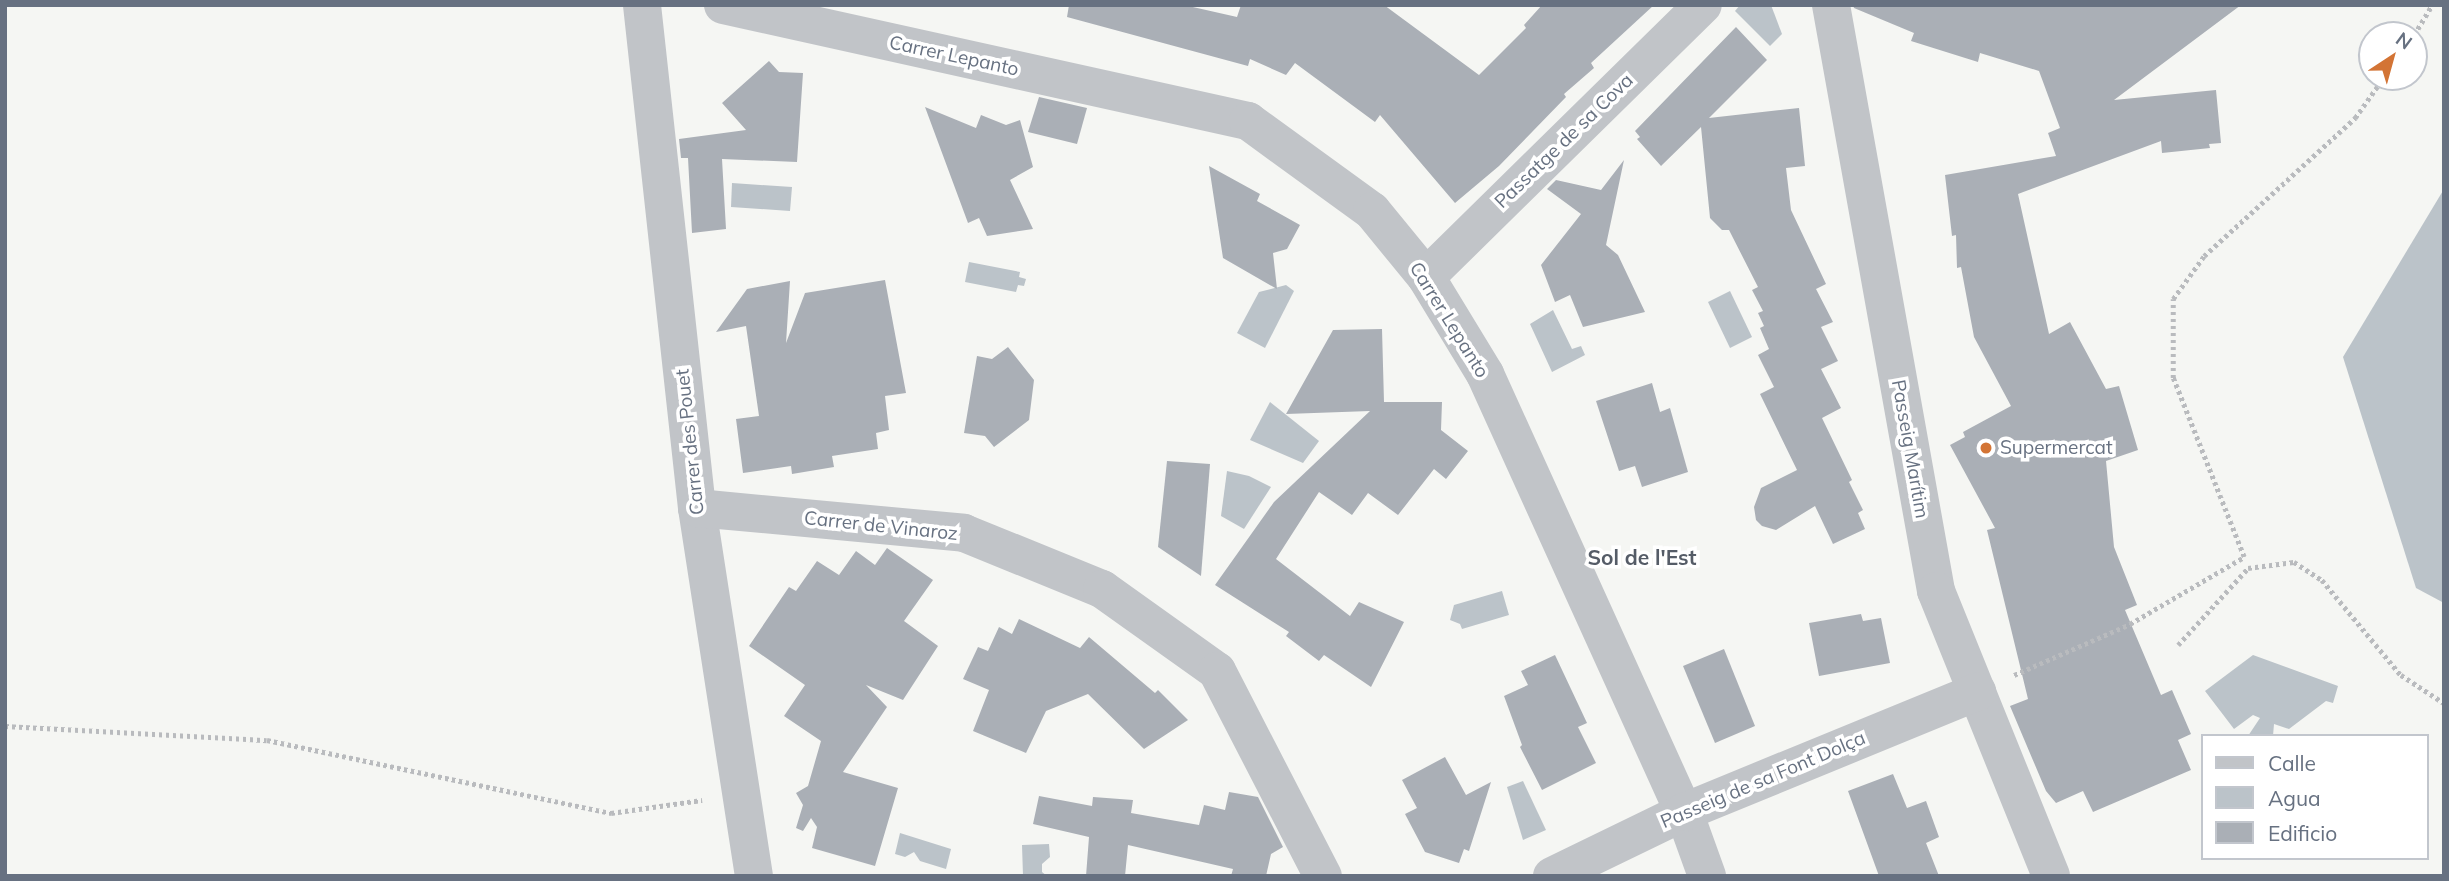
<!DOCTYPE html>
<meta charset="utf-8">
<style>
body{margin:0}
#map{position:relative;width:2449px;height:881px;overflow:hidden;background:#f5f6f3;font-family:Mulish,sans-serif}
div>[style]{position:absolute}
.water>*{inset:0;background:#bbc3c9}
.building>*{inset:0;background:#aaafb6}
.path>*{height:4.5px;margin-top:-2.25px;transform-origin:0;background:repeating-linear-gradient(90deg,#b9bbbe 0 3.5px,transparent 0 7px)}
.minor>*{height:38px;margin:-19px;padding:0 19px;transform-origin:19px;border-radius:19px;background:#c1c4c8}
.dots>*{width:19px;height:19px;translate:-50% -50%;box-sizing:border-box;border:4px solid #fff;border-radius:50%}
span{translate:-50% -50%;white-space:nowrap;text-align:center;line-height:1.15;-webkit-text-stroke:7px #fff;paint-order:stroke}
.street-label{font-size:19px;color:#677181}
.poi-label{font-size:19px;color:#677181}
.left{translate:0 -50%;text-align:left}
.neighbourhood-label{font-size:21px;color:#555c67;font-weight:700}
.frame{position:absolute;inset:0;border:7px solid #677181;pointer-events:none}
.legend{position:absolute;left:2201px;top:734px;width:228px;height:126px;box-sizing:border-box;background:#fff;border:2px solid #c2c6cd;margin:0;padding:9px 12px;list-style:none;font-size:21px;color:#677181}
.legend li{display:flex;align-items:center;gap:14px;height:35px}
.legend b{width:35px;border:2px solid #c2c6cd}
.north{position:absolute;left:2358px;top:21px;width:70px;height:70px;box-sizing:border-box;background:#fff;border:2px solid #c2c6cd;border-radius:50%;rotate:36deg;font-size:19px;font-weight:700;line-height:28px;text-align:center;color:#677181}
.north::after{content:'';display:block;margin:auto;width:24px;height:32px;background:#d37435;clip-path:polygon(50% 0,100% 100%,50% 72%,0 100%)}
</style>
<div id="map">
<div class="water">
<i style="clip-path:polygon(1740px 5px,1771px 5px,1782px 34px,1770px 46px,1735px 11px)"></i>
<i style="clip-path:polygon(732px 183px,792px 187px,790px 211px,731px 207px)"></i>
<i style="clip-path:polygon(2444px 189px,2444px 603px,2416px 588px,2343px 357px)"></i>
<i style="clip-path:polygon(969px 262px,1020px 272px,1019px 277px,1026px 279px,1024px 286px,1018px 285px,1016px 292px,965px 282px)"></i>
<i style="clip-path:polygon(1286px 285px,1294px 291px,1265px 348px,1237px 333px,1259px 292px)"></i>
<i style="clip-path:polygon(1730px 291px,1752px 337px,1730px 348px,1708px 302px)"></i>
<i style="clip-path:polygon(1553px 310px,1572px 349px,1581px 346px,1585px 355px,1552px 372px,1530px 324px)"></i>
<i style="clip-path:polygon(1270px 402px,1319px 441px,1303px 463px,1250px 440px)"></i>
<i style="clip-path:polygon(1227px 471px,1249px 476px,1271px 487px,1244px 529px,1221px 516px)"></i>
<i style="clip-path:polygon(1502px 591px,1509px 615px,1462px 629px,1460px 624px,1450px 620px,1454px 605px)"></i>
<i style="clip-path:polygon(2253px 655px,2338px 686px,2333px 703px,2326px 701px,2289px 729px,2274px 724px,2273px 736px,2248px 736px,2260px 718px,2253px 715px,2234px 729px,2205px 691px)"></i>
<i style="clip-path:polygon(1523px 781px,1546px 830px,1523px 840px,1507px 787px)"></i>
<i style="clip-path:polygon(900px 833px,951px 849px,946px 869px,920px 861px,914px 852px,905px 857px,895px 854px)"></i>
<i style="clip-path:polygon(1049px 844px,1050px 857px,1042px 864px,1042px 872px,1047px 876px,1023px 876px,1022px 845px)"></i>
</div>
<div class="building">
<i style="clip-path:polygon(1069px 5px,1184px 5px,1237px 17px,1241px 5px,1384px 5px,1479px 75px,1526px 28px,1524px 25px,1542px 5px,1654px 5px,1591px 63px,1594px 68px,1564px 94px,1566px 97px,1499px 166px,1455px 203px,1380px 115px,1375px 122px,1295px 63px,1286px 75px,1250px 59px,1248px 66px,1067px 17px)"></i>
<i style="clip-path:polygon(1853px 5px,2241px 5px,2114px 100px,2216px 90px,2221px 143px,2209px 144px,2210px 148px,2162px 153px,2161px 141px,2018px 194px,2049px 334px,2070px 322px,2106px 389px,2119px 386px,2138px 450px,2106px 461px,2114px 547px,2137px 605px,2125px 610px,2161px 695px,2172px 690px,2191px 734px,2178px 740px,2191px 770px,2093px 812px,2083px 791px,2056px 803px,2046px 791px,2010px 706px,2028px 699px,1987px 530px,1995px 528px,1950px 445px,1965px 437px,1963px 432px,2011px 406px,1974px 337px,1961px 267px,1957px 268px,1956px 235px,1952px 236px,1945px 175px,2056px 156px,2048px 133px,2060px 128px,2039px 71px,1980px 53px,1978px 62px,1911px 41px,1914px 33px,1854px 8px)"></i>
<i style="clip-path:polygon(1736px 27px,1767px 60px,1709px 118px,1799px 108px,1805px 166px,1786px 168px,1791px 210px,1826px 284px,1816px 289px,1833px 322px,1821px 327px,1838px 361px,1821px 369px,1841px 408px,1822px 418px,1852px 480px,1849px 482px,1863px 510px,1858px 513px,1865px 529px,1833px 544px,1815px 506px,1776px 530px,1762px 526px,1756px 520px,1754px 507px,1761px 488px,1797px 470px,1760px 394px,1774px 387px,1758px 355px,1769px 349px,1760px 328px,1764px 326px,1758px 313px,1763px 311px,1752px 290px,1758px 287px,1729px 230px,1722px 230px,1710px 218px,1701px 127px,1661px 166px,1637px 139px,1640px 137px,1635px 131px)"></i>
<i style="clip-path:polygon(769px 61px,779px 72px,803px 73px,797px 162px,722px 159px,726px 229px,692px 233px,688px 158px,681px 158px,679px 139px,746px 130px,722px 103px)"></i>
<i style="clip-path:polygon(1039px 97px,1087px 108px,1077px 144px,1028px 132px)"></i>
<i style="clip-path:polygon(925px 107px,976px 128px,981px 115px,1006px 125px,1020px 120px,1033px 167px,1010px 180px,1033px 229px,987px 236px,979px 218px,968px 223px)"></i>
<i style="clip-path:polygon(1624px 160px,1606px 245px,1618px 255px,1645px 312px,1583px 327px,1570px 295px,1555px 302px,1541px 265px,1581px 214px,1547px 189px,1556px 180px,1601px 190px)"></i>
<i style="clip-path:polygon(1209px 166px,1260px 194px,1257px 201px,1300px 225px,1287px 249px,1273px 253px,1277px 289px,1223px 258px)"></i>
<i style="clip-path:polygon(885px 280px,906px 393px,885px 396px,889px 430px,876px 433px,878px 449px,832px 456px,834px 467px,792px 474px,791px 466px,743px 473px,736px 419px,759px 416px,746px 326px,716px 332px,747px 289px,790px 281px,786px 343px,805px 293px)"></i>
<i style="clip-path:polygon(1382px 329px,1384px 402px,1442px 402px,1441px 430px,1468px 451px,1446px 479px,1434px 469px,1398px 515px,1368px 493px,1352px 515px,1319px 492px,1276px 559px,1350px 616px,1359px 602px,1404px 622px,1371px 687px,1324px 655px,1319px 661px,1286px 636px,1289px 632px,1215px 585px,1274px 502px,1370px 411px,1286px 414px,1333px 330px)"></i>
<i style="clip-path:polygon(1008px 347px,1034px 380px,1029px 420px,994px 447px,985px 436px,964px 433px,977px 356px,992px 359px)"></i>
<i style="clip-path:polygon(1652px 383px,1660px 412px,1670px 408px,1688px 472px,1642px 487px,1635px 466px,1619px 471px,1596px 401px)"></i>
<i style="clip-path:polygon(1167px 461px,1210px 464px,1201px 576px,1158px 547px)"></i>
<i style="clip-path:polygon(887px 548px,933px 580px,904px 621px,938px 646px,903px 700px,866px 685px,887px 707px,843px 772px,898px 788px,875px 866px,812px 848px,817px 827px,811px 818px,803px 831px,796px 828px,803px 805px,796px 793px,808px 786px,821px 741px,784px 716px,805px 685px,749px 646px,789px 587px,796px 591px,817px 561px,839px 575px,856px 551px,875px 565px)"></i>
<i style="clip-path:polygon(1861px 614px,1863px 621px,1881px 618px,1890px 663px,1819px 676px,1809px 623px)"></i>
<i style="clip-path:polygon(1019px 619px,1080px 648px,1089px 637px,1155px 693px,1158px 690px,1188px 720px,1144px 749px,1088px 694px,1046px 711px,1026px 753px,973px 731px,989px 690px,963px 679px,978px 647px,988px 651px,999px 627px,1012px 634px)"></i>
<i style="clip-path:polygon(1724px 649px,1755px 726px,1715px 743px,1683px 666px)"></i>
<i style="clip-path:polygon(1555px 655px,1587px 723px,1578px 727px,1596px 763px,1542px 790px,1520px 747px,1522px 745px,1504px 696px,1528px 685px,1521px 671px)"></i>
<i style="clip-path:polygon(1445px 757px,1466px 795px,1491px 782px,1469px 851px,1464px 849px,1459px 863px,1425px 852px,1405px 814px,1417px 808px,1402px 780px)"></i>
<i style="clip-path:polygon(1893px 774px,1907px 808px,1926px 801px,1939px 837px,1926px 843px,1939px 876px,1879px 876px,1848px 791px)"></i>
<i style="clip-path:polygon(1229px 792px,1258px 797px,1283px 847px,1271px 854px,1266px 876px,1231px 876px,1233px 869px,1128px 845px,1125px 876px,1086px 876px,1089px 837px,1033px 824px,1039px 796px,1092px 806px,1093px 797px,1133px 800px,1131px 813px,1199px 825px,1204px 805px,1225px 810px)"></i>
</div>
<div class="path">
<i style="left:2414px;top:35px;width:35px;rotate:-59deg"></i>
<i style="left:2178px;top:645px;width:104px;rotate:-47.7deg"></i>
<i style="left:2248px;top:568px;width:46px;rotate:-7.4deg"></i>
<i style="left:2294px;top:562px;width:33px;rotate:33deg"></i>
<i style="left:2322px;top:580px;width:124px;rotate:50.3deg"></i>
<i style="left:2401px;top:675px;width:51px;rotate:33.1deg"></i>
<i style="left:2014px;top:675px;width:127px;rotate:-23.7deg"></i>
<i style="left:2130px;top:624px;width:132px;rotate:-30.4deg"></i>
<i style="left:2244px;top:557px;width:193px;rotate:-111.6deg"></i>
<i style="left:2173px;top:378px;width:79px;rotate:-90deg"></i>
<i style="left:2173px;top:299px;width:53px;rotate:-54.2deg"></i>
<i style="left:2204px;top:256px;width:205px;rotate:-42.4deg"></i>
<i style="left:2355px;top:118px;width:50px;rotate:-54.7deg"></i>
<i style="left:5px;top:726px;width:262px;rotate:3.1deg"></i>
<i style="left:267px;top:740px;width:352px;rotate:12deg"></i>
<i style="left:611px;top:813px;width:92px;rotate:-8.1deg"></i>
</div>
<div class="minor">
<i style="left:642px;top:5px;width:506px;rotate:83.76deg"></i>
<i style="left:697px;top:508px;width:372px;rotate:81.2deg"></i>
<i style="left:723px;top:5px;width:538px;rotate:12.46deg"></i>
<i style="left:1248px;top:121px;width:153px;rotate:36deg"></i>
<i style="left:1372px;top:211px;width:85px;rotate:50.7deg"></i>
<i style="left:1426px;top:277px;width:114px;rotate:58.7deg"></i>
<i style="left:1485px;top:374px;width:481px;rotate:65.6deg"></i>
<i style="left:1684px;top:812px;width:68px;rotate:70.2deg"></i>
<i style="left:1831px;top:5px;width:595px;rotate:79.84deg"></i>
<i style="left:1936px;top:591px;width:307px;rotate:68deg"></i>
<i style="left:1426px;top:277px;width:388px;rotate:-44.5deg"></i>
<i style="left:697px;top:508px;width:268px;rotate:5.3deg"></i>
<i style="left:964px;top:533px;width:149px;rotate:22.1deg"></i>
<i style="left:1102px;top:589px;width:141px;rotate:35.5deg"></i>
<i style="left:1217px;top:671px;width:231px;rotate:62.7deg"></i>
<i style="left:1552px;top:876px;width:147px;rotate:-25.9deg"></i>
<i style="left:1684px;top:812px;width:317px;rotate:-22.3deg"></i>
</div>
<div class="dots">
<i style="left:1986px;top:448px;background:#d37435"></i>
</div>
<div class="street-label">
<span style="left:954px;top:56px;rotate:12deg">Carrer Lepanto</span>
<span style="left:1564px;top:141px;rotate:-44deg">Passatge de sa Cova</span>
<span style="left:1449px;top:320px;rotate:58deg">Carrer Lepanto</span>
<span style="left:690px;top:442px;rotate:-96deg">Carrer des Pouet</span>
<span style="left:1910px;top:449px;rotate:80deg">Passeig Marítim</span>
<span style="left:881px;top:526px;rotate:6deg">Carrer de Vinaroz</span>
<span style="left:1763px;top:780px;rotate:-23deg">Passeig de sa Font Dolça</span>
</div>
<div class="poi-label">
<span class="left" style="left:2000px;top:448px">Supermercat</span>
</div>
<div class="neighbourhood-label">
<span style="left:1642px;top:557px">Sol de l'Est</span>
</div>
<div class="frame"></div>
<ul class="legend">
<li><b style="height:9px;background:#c1c4c8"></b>Calle</li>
<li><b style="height:19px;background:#bbc3c9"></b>Agua</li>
<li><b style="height:19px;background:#aaafb6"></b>Edificio</li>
</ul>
<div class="north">N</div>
</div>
